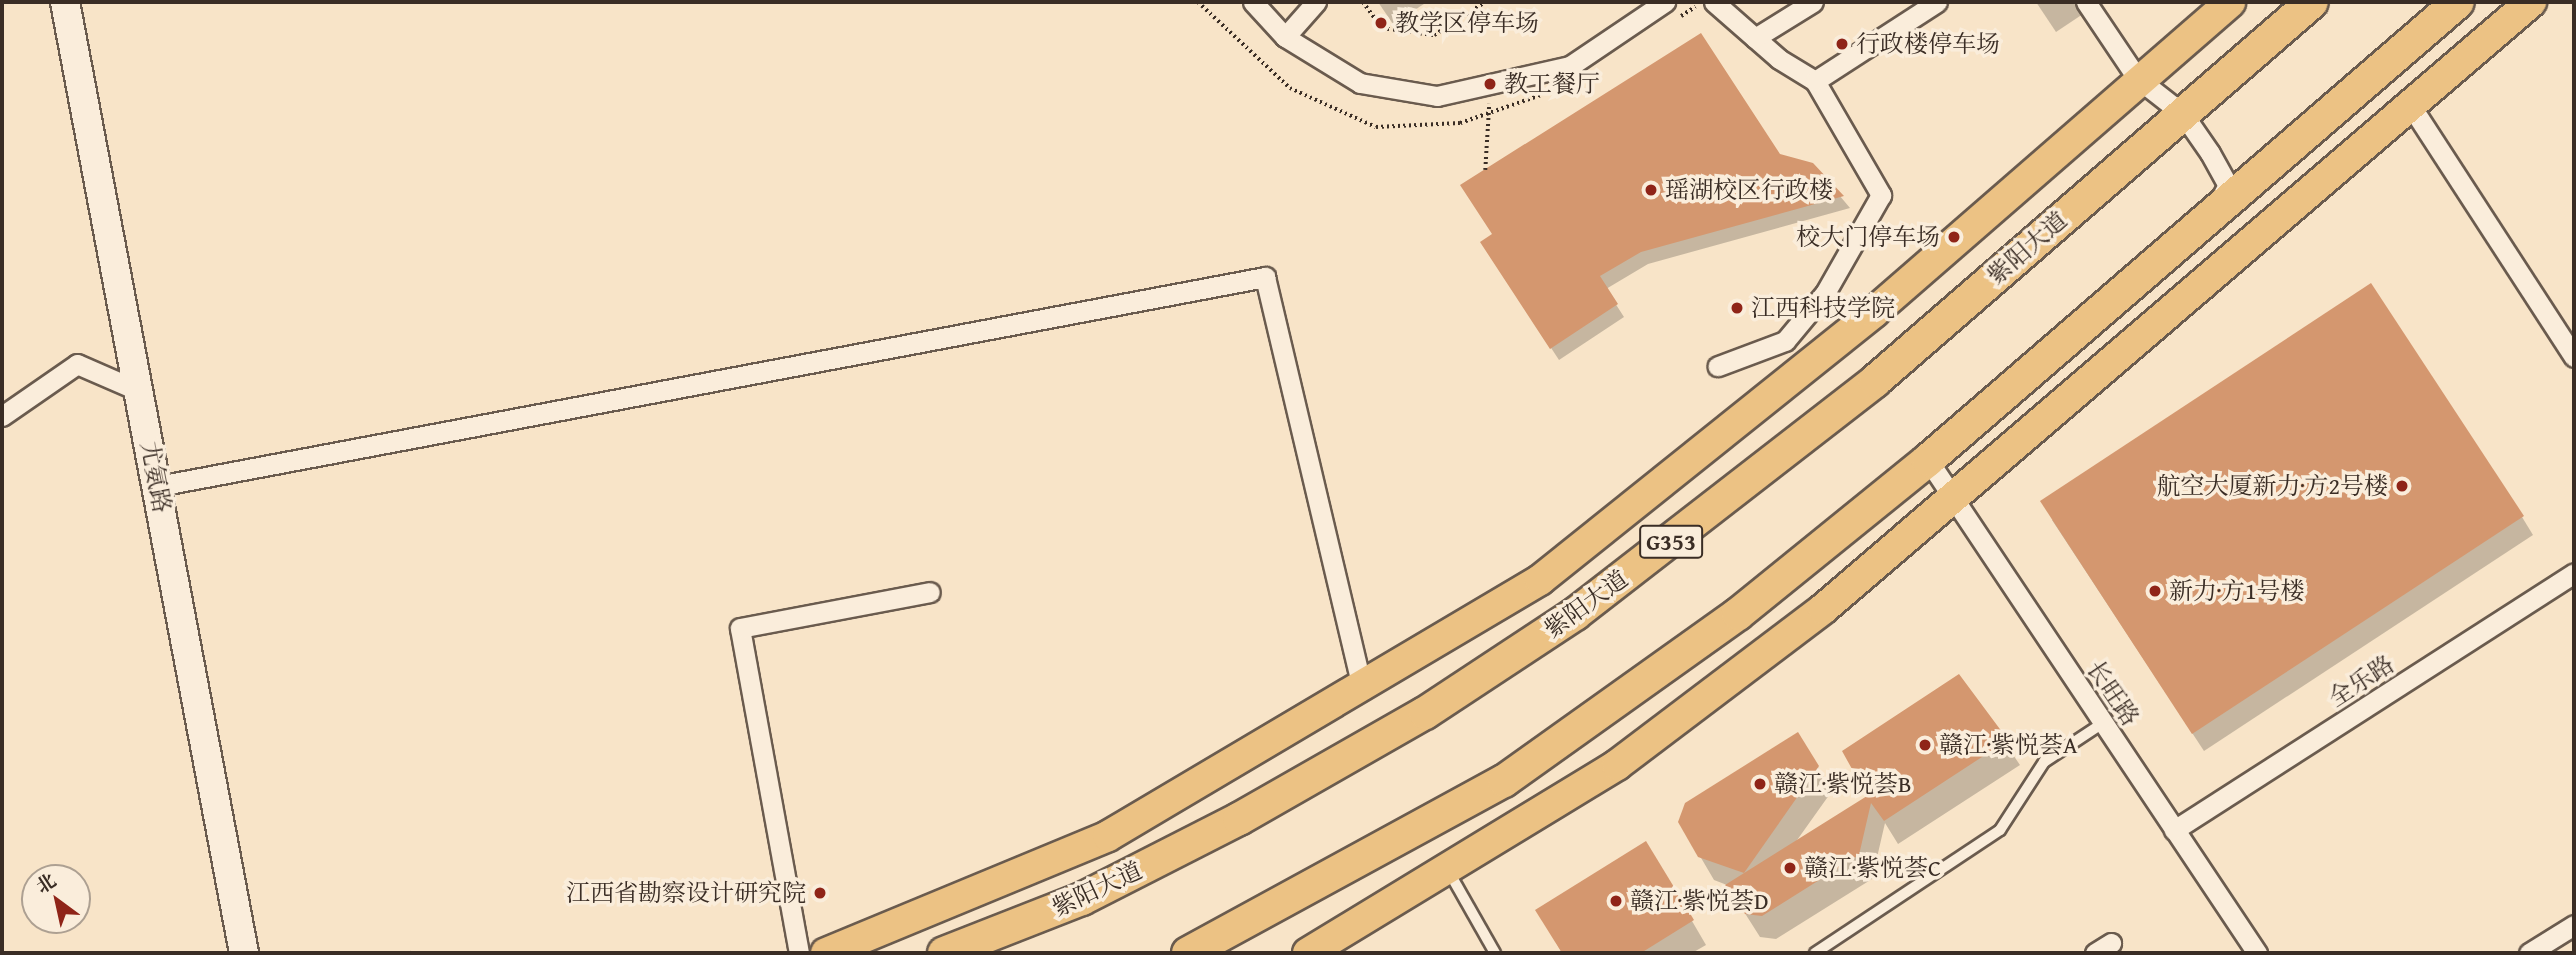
<!DOCTYPE html>
<meta charset="utf-8">
<style>
body{margin:0}
#map{position:relative;width:2576px;height:955px;overflow:hidden;background:#f8e4c8;font-family:"Gentium Book Plus","Noto Serif SC",serif}
div>[style]{position:absolute}
.shadow>*{inset:0;background:#0003}
.building>*{inset:0;background:#d4976f}
.path>*{height:3.5px;margin-top:-1.75px;transform-origin:0;background:repeating-linear-gradient(90deg,#3a2d25 0 2px,transparent 0 5.5px)}
.roads{filter:drop-shadow(2px 0 #6a5b4e) drop-shadow(-2px 0 #6a5b4e) drop-shadow(0 2px #6a5b4e) drop-shadow(0 -2px #6a5b4e)}
.service>*{height:10px;margin:-5px;padding:0 5px;transform-origin:5px;border-radius:5px;background:#faeddb}
.minor>*{height:19px;margin:-9.5px;padding:0 9.5px;transform-origin:9.5px;border-radius:9.5px;background:#faeddb}
.secondary>*{height:28px;margin:-14px;padding:0 14px;transform-origin:14px;border-radius:14px;background:#faeddb}
.primary>*{height:30px;margin:-15px;padding:0 15px;transform-origin:15px;border-radius:15px;background:#ecc284}
.trunk>*{height:32px;margin:-16px;padding:0 16px;transform-origin:16px;border-radius:16px;background:#ecc284}
.dots>*{width:19px;height:19px;translate:-50% -50%;box-sizing:border-box;border:4px solid #faeddb;border-radius:50%}
span{translate:-50% -50%;white-space:nowrap;text-align:center;line-height:1.15;-webkit-text-stroke:7px #faeddb;paint-order:stroke}
.shield-label span{padding:2px 5px;background:#faeddb;border:2px solid;border-radius:5px;-webkit-text-stroke-width:0}
.shield-label{font-size:23px;color:#3a2d25;font-weight:700}
.poi-label{font-size:24px;color:#3a2d25}
.left{translate:0 -50%;text-align:left}
.right{translate:-100% -50%;text-align:right}
.street-label{font-size:24px;color:#3a2d25}
.frame{position:absolute;inset:0;border:4px solid #3a2d25;pointer-events:none}
.north{position:absolute;left:21px;top:864px;width:70px;height:70px;box-sizing:border-box;background:#faeddb;border:2px solid #ada092;border-radius:50%;rotate:327deg;font-size:19px;font-weight:700;line-height:28px;text-align:center;color:#3a2d25}
.north::after{content:'';display:block;margin:auto;width:24px;height:32px;background:#8f2418;clip-path:polygon(50% 0,100% 100%,50% 72%,0 100%)}
</style>
<div id="map">
<div class="shadow">
<i style="clip-path:polygon(1378px 2px,1427px 2px,1393px 24px)"></i>
<i style="clip-path:polygon(2036px 2px,2101px 2px,2056px 32px)"></i>
<i style="clip-path:polygon(1778px 156px,1813px 164px,1850px 208px,1648px 264px,1606px 289px,1624px 317px,1559px 360px,1490px 255px)"></i>
<i style="clip-path:polygon(2522px 517px,2533px 535px,2204px 751px,2052px 520px)"></i>
<i style="clip-path:polygon(1959px 676px,2020px 765px,1898px 844px,1885px 823px,1872px 879px,1776px 939px,1760px 937px,1727px 885px,1714px 880px,1680px 822px,1818px 767px,1832px 791px,1795px 843px,1869px 797px)"></i>
<i style="clip-path:polygon(1538px 911px,1692px 921px,1706px 945px,1692px 953px,1562px 953px)"></i>
</div>
<div class="building">
<i style="clip-path:polygon(1701px 33px,1780px 154px,1813px 163px,1844px 196px,1641px 252px,1600px 276px,1618px 304px,1550px 349px,1480px 242px,1492px 234px,1460px 185px)"></i>
<i style="clip-path:polygon(2371px 283px,2524px 516px,2192px 734px,2040px 501px)"></i>
<i style="clip-path:polygon(1959px 674px,2008px 740px,1884px 821px,1871px 803px,1859px 855px,1762px 916px,1745px 914px,1725px 885px,1867px 796px,1842px 751px)"></i>
<i style="clip-path:polygon(1798px 732px,1819px 766px,1744px 873px,1698px 857px,1678px 822px,1685px 803px)"></i>
<i style="clip-path:polygon(1646px 841px,1694px 920px,1641px 953px,1562px 953px,1535px 910px)"></i>
</div>
<div class="path">
<i style="left:1198px;top:2px;width:126px;rotate:43.1deg"></i>
<i style="left:1290px;top:88px;width:94px;rotate:24.4deg"></i>
<i style="left:1376px;top:127px;width:84px;rotate:-2.7deg"></i>
<i style="left:1460px;top:123px;width:86px;rotate:-19.1deg"></i>
<i style="left:1363px;top:2px;width:32px;rotate:54deg"></i>
<i style="left:1382px;top:28px;width:52px;rotate:7.7deg"></i>
<i style="left:1434px;top:35px;width:61px;rotate:-32.9deg"></i>
<i style="left:1681px;top:16px;width:17px;rotate:-33deg"></i>
<i style="left:1485px;top:170px;width:66px;rotate:-86.5deg"></i>
<i style="left:411px;top:953px;width:1px;rotate:-45deg"></i>
</div>
<div class="roads">
<div class="service">
<i style="left:1449px;top:872px;width:93px;rotate:60.4deg"></i>
<i style="left:1815px;top:953px;width:222px;rotate:-33.6deg"></i>
<i style="left:2000px;top:830px;width:81px;rotate:-57.1deg"></i>
<i style="left:2044px;top:762px;width:71px;rotate:-33.5deg"></i>
</div>
<div class="minor">
<i style="left:1253px;top:2px;width:47px;rotate:47.6deg"></i>
<i style="left:1285px;top:37px;width:88px;rotate:31.5deg"></i>
<i style="left:1360px;top:83px;width:78px;rotate:9.6deg"></i>
<i style="left:1437px;top:96px;width:136px;rotate:-12.7deg"></i>
<i style="left:1570px;top:66px;width:115px;rotate:-34deg"></i>
<i style="left:1714px;top:2px;width:86px;rotate:41.2deg"></i>
<i style="left:1779px;top:59px;width:42px;rotate:31.4deg"></i>
<i style="left:1815px;top:81px;width:132px;rotate:59.9deg"></i>
<i style="left:1881px;top:195px;width:113px;rotate:119.7deg"></i>
<i style="left:1825px;top:293px;width:62px;rotate:129.8deg"></i>
<i style="left:1785px;top:341px;width:72px;rotate:159.5deg"></i>
<i style="left:2086px;top:2px;width:92px;rotate:56.1deg"></i>
<i style="left:2137px;top:78px;width:58px;rotate:38deg"></i>
<i style="left:2183px;top:114px;width:47px;rotate:55.3deg"></i>
<i style="left:2210px;top:153px;width:37px;rotate:61deg"></i>
<i style="left:2228px;top:185px;width:21px;rotate:119deg"></i>
<i style="left:1285px;top:37px;width:47px;rotate:-48.5deg"></i>
<i style="left:1755px;top:38px;width:68px;rotate:-31.8deg"></i>
<i style="left:1815px;top:81px;width:145px;rotate:-32.9deg"></i>
<i style="left:2411px;top:106px;width:299px;rotate:57deg"></i>
<i style="left:2px;top:416px;width:91px;rotate:-34.7deg"></i>
<i style="left:77px;top:364px;width:68px;rotate:23.5deg"></i>
<i style="left:1928px;top:460px;width:593px;rotate:56.28deg"></i>
<i style="left:158px;top:486px;width:1127px;rotate:-10.69deg"></i>
<i style="left:1265px;top:277px;width:424px;rotate:76.7deg"></i>
<i style="left:2174px;top:830px;width:475px;rotate:-32.7deg"></i>
<i style="left:799px;top:953px;width:330px;rotate:-100.3deg"></i>
<i style="left:740px;top:628px;width:193px;rotate:-10.7deg"></i>
<i style="left:2095px;top:953px;width:19px;rotate:-32deg"></i>
<i style="left:2529px;top:953px;width:53px;rotate:-31.9deg"></i>
</div>
<div class="secondary">
<i style="left:65px;top:2px;width:968px;rotate:79.34deg"></i>
</div>
<div class="primary">
<i style="left:826px;top:953px;width:305px;rotate:-22.5deg"></i>
<i style="left:1108px;top:836px;width:502px;rotate:-30.65deg"></i>
<i style="left:1540px;top:580px;width:428px;rotate:-38.7deg"></i>
<i style="left:1874px;top:312px;width:472px;rotate:-41deg"></i>
<i style="left:1308px;top:953px;width:362px;rotate:-31.3deg"></i>
<i style="left:1617px;top:765px;width:258px;rotate:-37.1deg"></i>
<i style="left:1823px;top:609px;width:933px;rotate:-40.61deg"></i>
</div>
<div class="trunk">
<i style="left:944px;top:953px;width:148px;rotate:-21.4deg"></i>
<i style="left:1082px;top:899px;width:176px;rotate:-27deg"></i>
<i style="left:1239px;top:819px;width:214px;rotate:-29.7deg"></i>
<i style="left:1425px;top:713px;width:180px;rotate:-33.4deg"></i>
<i style="left:1575px;top:614px;width:380px;rotate:-37.8deg"></i>
<i style="left:1875px;top:381px;width:578px;rotate:-40.93deg"></i>
<i style="left:1188px;top:953px;width:360px;rotate:-28.6deg"></i>
<i style="left:1504px;top:781px;width:287px;rotate:-35.5deg"></i>
<i style="left:1738px;top:614px;width:245px;rotate:-39deg"></i>
<i style="left:1928px;top:460px;width:700px;rotate:-40.83deg"></i>
</div>
</div>
<div class="dots">
<i style="left:1381px;top:23px;background:#8f2418"></i>
<i style="left:1842px;top:44px;background:#8f2418"></i>
<i style="left:1490px;top:84px;background:#8f2418"></i>
<i style="left:1651px;top:190px;background:#8f2418"></i>
<i style="left:1954px;top:237px;background:#8f2418"></i>
<i style="left:1737px;top:308px;background:#8f2418"></i>
<i style="left:2402px;top:486px;background:#8f2418"></i>
<i style="left:2155px;top:591px;background:#8f2418"></i>
<i style="left:1925px;top:745px;background:#8f2418"></i>
<i style="left:1760px;top:784px;background:#8f2418"></i>
<i style="left:1790px;top:868px;background:#8f2418"></i>
<i style="left:820px;top:893px;background:#8f2418"></i>
<i style="left:1616px;top:901px;background:#8f2418"></i>
</div>
<div class="shield-label">
<span style="left:1671px;top:542px">G353</span>
</div>
<div class="poi-label">
<span class="left" style="left:1395px;top:23px">教学区停车场</span>
<span class="left" style="left:1856px;top:44px">行政楼停车场</span>
<span class="left" style="left:1504px;top:84px">教工餐厅</span>
<span class="left" style="left:1665px;top:190px">瑶湖校区行政楼</span>
<span class="right" style="left:1940px;top:237px">校大门停车场</span>
<span class="left" style="left:1751px;top:308px">江西科技学院</span>
<span class="right" style="left:2388px;top:486px">航空大厦新力·方2号楼</span>
<span class="left" style="left:2169px;top:591px">新力·方1号楼</span>
<span class="left" style="left:1939px;top:745px">赣江·紫悦荟A</span>
<span class="left" style="left:1774px;top:784px">赣江·紫悦荟B</span>
<span class="left" style="left:1804px;top:868px">赣江·紫悦荟C</span>
<span class="right" style="left:806px;top:893px">江西省勘察设计研究院</span>
<span class="left" style="left:1630px;top:901px">赣江·紫悦荟D</span>
</div>
<div class="street-label">
<span style="left:2027px;top:248px;rotate:-41deg">紫阳大道</span>
<span style="left:156px;top:477px;rotate:79deg">尤氨路</span>
<span style="left:1586px;top:604px;rotate:-36deg">紫阳大道</span>
<span style="left:2361px;top:681px;rotate:-33deg">全乐路</span>
<span style="left:2113px;top:693px;rotate:56deg">长旺路</span>
<span style="left:1097px;top:889px;rotate:-25deg">紫阳大道</span>
</div>
<div class="frame"></div>
<div class="north">北</div>
</div>
